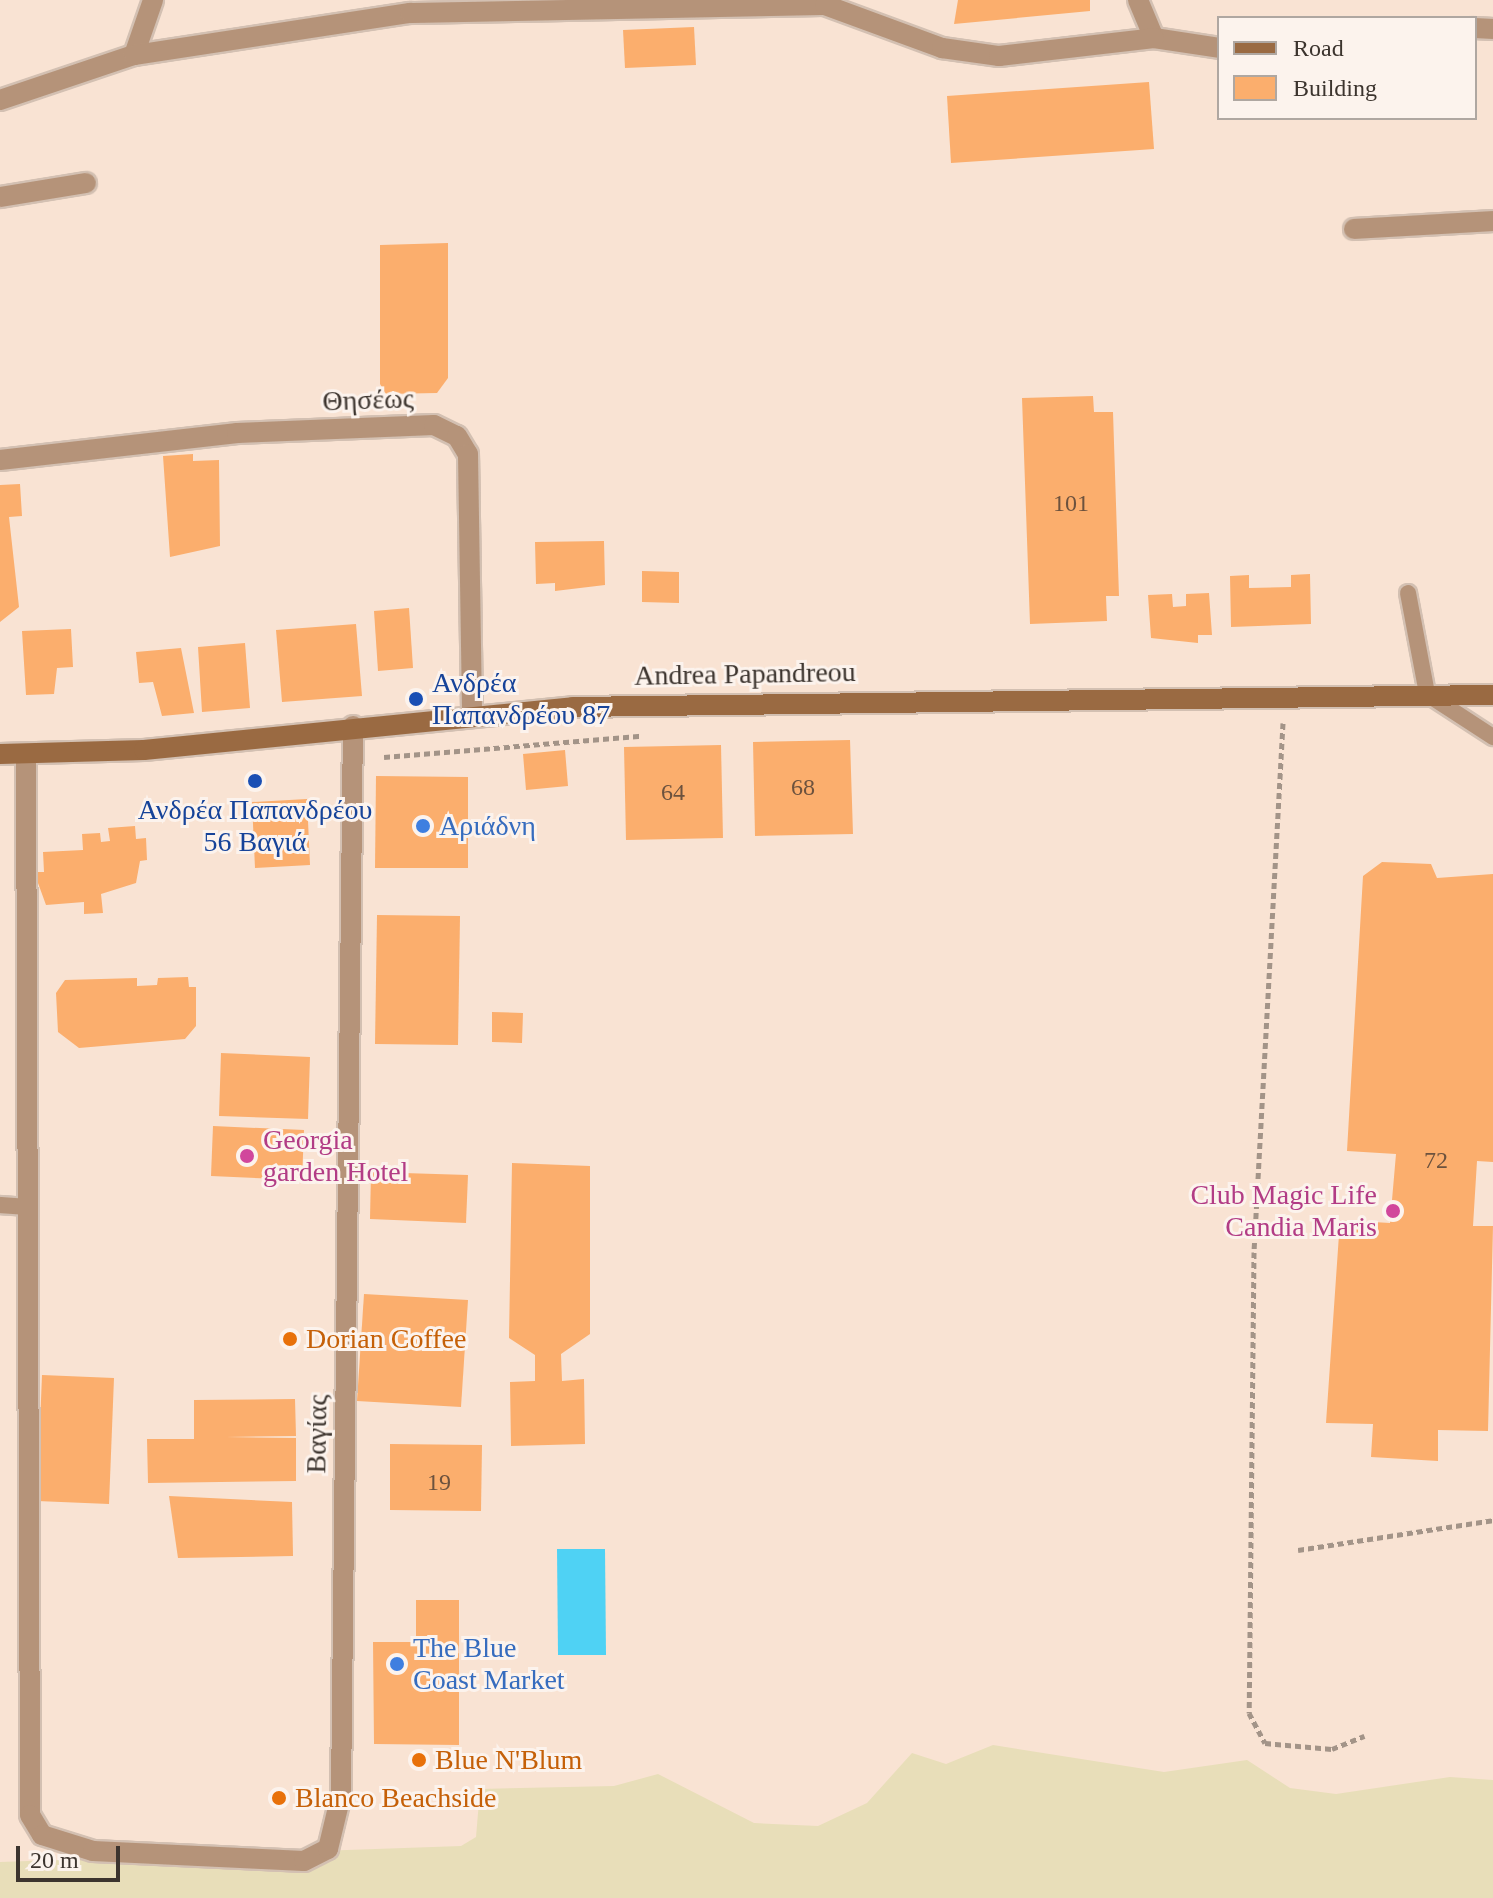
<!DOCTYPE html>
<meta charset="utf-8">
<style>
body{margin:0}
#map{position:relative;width:1493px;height:1898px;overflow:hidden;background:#f9e3d3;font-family:"Times New Roman",serif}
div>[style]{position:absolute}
.sand>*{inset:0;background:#e8deb9}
.water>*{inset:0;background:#4fd2f4}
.building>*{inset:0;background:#fbae6d}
.path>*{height:5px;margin-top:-2.5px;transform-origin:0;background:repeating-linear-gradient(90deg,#a39488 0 6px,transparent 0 10px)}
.roads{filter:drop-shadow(2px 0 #d3c0b2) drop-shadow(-2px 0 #d3c0b2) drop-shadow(0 2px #d3c0b2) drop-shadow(0 -2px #d3c0b2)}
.service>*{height:16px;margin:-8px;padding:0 8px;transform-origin:8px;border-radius:8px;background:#b59379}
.minor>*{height:20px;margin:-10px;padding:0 10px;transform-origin:10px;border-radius:10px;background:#b59379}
.secondary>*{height:20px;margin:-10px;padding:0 10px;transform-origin:10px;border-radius:10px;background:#9a6a42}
.dots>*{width:22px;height:22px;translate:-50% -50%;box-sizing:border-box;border:4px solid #fcf3ed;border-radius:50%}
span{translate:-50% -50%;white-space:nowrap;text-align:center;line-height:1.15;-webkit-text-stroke:6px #fcf3ed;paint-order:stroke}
.number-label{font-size:24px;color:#6c523e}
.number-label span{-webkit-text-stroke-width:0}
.street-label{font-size:28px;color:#3c342e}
.transit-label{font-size:28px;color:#164399}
.left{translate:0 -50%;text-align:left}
.shop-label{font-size:28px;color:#366cbe}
.hotel-label{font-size:28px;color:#b23c85}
.right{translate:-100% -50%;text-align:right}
.food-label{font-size:28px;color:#c56008}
.legend{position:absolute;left:1217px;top:16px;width:260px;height:104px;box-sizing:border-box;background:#fcf3ed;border:2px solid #afa7a1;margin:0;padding:10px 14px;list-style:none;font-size:24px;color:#3c342e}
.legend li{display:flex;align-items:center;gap:16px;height:40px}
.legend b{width:40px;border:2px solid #afa7a1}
.scale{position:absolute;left:16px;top:1846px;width:104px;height:36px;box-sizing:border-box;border:4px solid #3c342e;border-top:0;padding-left:10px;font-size:24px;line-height:28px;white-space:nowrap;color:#3c342e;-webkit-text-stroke:6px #fcf3ed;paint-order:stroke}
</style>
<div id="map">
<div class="sand">
<i style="clip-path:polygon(993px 1745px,1164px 1772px,1247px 1760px,1290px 1788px,1336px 1794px,1450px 1777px,1493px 1780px,1493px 1898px,0 1898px,0 1862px,461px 1846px,476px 1837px,480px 1789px,614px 1786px,658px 1774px,754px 1823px,818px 1826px,867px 1803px,912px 1753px,946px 1764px)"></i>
</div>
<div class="water">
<i style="clip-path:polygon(557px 1549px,605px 1549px,606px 1655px,558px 1655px)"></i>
</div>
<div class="building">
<i style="clip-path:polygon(958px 0,1090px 0,1090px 11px,954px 24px)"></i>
<i style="clip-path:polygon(694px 27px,696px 65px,625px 68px,623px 30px)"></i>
<i style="clip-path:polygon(1149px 82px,1154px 149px,951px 163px,947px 96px)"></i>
<i style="clip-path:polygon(448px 243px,448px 378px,437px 393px,386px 394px,380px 384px,380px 245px)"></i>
<i style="clip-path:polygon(1093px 396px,1094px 412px,1113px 412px,1119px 596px,1106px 596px,1107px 621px,1030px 624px,1022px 398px)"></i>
<i style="clip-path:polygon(193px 454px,193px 461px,219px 460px,220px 546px,170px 557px,163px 456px)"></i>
<i style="clip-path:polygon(20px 484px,22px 516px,9px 517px,19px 607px,0 622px,0 485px)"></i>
<i style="clip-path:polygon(604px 541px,605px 585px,555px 591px,555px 583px,536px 584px,535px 542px)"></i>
<i style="clip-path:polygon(642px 571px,679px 572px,679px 603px,642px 602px)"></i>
<i style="clip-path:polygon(1310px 574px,1311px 624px,1231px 627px,1230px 576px,1249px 575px,1249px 588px,1291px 587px,1291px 575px)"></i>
<i style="clip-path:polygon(1209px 593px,1212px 635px,1198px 635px,1198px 643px,1151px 638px,1148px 595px,1172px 594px,1173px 607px,1186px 606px,1186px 594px)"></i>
<i style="clip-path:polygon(409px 608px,413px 668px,378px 671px,374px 611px)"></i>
<i style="clip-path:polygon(356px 624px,362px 696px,282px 702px,276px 630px)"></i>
<i style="clip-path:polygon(71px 629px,73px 667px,57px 668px,54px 694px,26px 695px,22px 631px)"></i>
<i style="clip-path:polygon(245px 643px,250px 708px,202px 712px,198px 647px)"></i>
<i style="clip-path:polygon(181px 648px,194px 713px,162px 716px,153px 682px,139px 683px,136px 652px)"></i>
<i style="clip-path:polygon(850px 740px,853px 834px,755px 836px,753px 742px)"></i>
<i style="clip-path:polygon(721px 745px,723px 838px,626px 840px,624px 747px)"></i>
<i style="clip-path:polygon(565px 750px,568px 786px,526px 790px,523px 754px)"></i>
<i style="clip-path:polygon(376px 776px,468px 777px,468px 868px,375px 868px)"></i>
<i style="clip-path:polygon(307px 799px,310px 865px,255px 868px,252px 802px)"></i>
<i style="clip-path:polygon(135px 826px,136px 839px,146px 838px,147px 860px,140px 861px,136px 883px,101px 894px,103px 913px,84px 914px,84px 902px,46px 905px,34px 872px,44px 872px,43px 852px,83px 850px,82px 834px,100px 833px,101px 842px,110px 841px,108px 828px)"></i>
<i style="clip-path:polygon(1382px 862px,1431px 864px,1437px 878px,1493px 874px,1493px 1162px,1477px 1161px,1473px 1226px,1493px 1226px,1488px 1431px,1438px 1430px,1438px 1461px,1371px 1457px,1373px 1424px,1326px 1423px,1340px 1220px,1390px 1223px,1396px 1154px,1347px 1151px,1363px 876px)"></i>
<i style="clip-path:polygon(377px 915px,460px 916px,458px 1045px,375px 1044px)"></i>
<i style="clip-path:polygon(188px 977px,189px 987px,196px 987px,196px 1026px,185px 1039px,79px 1048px,58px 1032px,56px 993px,65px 980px,137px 978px,137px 986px,157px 985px,158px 978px)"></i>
<i style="clip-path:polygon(492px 1012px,523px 1013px,522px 1043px,492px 1042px)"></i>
<i style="clip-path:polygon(221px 1053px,310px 1057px,308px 1119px,219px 1116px)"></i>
<i style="clip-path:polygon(213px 1126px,304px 1130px,302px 1180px,211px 1176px)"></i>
<i style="clip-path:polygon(512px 1163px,590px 1166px,590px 1334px,561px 1354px,562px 1381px,584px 1379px,585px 1444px,511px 1446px,510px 1382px,535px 1381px,535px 1355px,509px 1338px)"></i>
<i style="clip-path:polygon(371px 1172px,468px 1175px,466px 1223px,370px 1219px)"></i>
<i style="clip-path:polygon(364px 1294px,468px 1300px,461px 1407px,357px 1401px)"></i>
<i style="clip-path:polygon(42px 1375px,114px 1378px,109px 1504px,37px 1501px)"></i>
<i style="clip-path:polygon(295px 1399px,296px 1436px,226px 1437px,296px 1438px,296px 1481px,148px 1483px,147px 1439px,194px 1439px,194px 1400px)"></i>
<i style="clip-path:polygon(390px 1444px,482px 1445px,481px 1511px,390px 1510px)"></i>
<i style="clip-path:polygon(169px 1496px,292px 1502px,293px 1556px,178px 1558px)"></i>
<i style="clip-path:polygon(416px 1600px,459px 1600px,459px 1745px,374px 1744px,373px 1642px,416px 1642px)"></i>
</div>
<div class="path">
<i style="left:1283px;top:723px;width:530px;rotate:93.14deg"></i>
<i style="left:1254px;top:1252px;width:461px;rotate:90.6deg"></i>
<i style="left:1249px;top:1713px;width:34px;rotate:62deg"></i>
<i style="left:1265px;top:1743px;width:67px;rotate:5.1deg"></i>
<i style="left:1332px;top:1749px;width:35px;rotate:-22deg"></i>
<i style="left:384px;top:757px;width:258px;rotate:-4.7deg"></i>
<i style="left:1298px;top:1550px;width:197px;rotate:-8.7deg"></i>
</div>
<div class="roads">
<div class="service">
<i style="left:1408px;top:593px;width:103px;rotate:79.3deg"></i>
<i style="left:1427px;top:694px;width:79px;rotate:33.1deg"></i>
<i style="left:0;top:1205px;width:27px;rotate:4deg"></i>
</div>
<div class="minor">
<i style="left:1138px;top:0;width:41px;rotate:67.2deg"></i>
<i style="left:1154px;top:38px;width:66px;rotate:8.7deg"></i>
<i style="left:1475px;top:28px;width:18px;rotate:3deg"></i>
<i style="left:134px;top:55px;width:58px;rotate:-70.9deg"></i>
<i style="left:0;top:100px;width:141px;rotate:-18.6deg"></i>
<i style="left:134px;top:55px;width:279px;rotate:-8.7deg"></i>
<i style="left:410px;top:13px;width:415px;rotate:-1.1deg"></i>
<i style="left:825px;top:5px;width:125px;rotate:20.2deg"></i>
<i style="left:942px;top:48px;width:58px;rotate:8deg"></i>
<i style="left:999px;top:56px;width:156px;rotate:-6.6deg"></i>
<i style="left:0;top:197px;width:87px;rotate:-9.2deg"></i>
<i style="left:1354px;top:229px;width:139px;rotate:-3.3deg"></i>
<i style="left:0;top:460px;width:239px;rotate:-6.5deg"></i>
<i style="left:237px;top:433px;width:197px;rotate:-2.3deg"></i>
<i style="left:434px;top:425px;width:25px;rotate:26deg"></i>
<i style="left:457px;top:436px;width:21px;rotate:59deg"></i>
<i style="left:468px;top:454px;width:260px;rotate:89.1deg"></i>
<i style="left:26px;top:756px;width:1059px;rotate:89.78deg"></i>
<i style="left:30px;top:1815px;width:23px;rotate:59deg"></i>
<i style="left:42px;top:1835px;width:53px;rotate:17.4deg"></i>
<i style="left:93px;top:1851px;width:211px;rotate:2.7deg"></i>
<i style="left:304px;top:1861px;width:27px;rotate:-27deg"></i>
<i style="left:328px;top:1849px;width:56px;rotate:-76.5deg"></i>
<i style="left:341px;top:1795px;width:1069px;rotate:-89.36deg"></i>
</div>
<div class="secondary">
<i style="left:0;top:754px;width:144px;rotate:-1.6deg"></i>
<i style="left:144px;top:750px;width:431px;rotate:-5.7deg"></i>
<i style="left:573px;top:707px;width:920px;rotate:-0.75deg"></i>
</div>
</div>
<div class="dots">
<i style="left:416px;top:699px;background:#1a4fb4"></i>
<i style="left:255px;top:781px;background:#1a4fb4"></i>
<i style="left:423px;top:826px;background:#3f7fe0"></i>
<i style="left:247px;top:1156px;background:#d1479c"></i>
<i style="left:1393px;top:1211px;background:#d1479c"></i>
<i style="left:290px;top:1339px;background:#e8710a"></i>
<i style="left:397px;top:1664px;background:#3f7fe0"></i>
<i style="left:419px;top:1760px;background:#e8710a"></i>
<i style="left:279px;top:1798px;background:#e8710a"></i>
</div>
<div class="number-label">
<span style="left:1071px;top:504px">101</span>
<span style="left:803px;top:788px">68</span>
<span style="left:673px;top:793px">64</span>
<span style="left:1436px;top:1161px">72</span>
<span style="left:439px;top:1483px">19</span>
</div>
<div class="street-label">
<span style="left:368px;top:400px;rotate:-2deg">Θησέως</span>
<span style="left:745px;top:674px;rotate:-1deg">Andrea Papandreou</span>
<span style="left:317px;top:1434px;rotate:-89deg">Βαγίας</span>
</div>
<div class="transit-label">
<span class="left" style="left:432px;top:699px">Ανδρέα<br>Παπανδρέου 87</span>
<span style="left:255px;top:826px">Ανδρέα Παπανδρέου<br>56 Βαγιά</span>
</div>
<div class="shop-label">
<span class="left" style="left:439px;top:826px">Αριάδνη</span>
<span class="left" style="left:413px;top:1664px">The Blue<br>Coast Market</span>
</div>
<div class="hotel-label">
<span class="left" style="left:263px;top:1156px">Georgia<br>garden Hotel</span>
<span class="right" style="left:1377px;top:1211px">Club Magic Life<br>Candia Maris</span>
</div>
<div class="food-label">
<span class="left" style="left:306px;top:1339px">Dorian Coffee</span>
<span class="left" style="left:435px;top:1760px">Blue N'Blum</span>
<span class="left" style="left:295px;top:1798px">Blanco Beachside</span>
</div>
<ul class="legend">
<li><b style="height:10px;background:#9a6a42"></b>Road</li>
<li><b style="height:22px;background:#fbae6d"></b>Building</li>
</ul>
<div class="scale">20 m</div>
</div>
